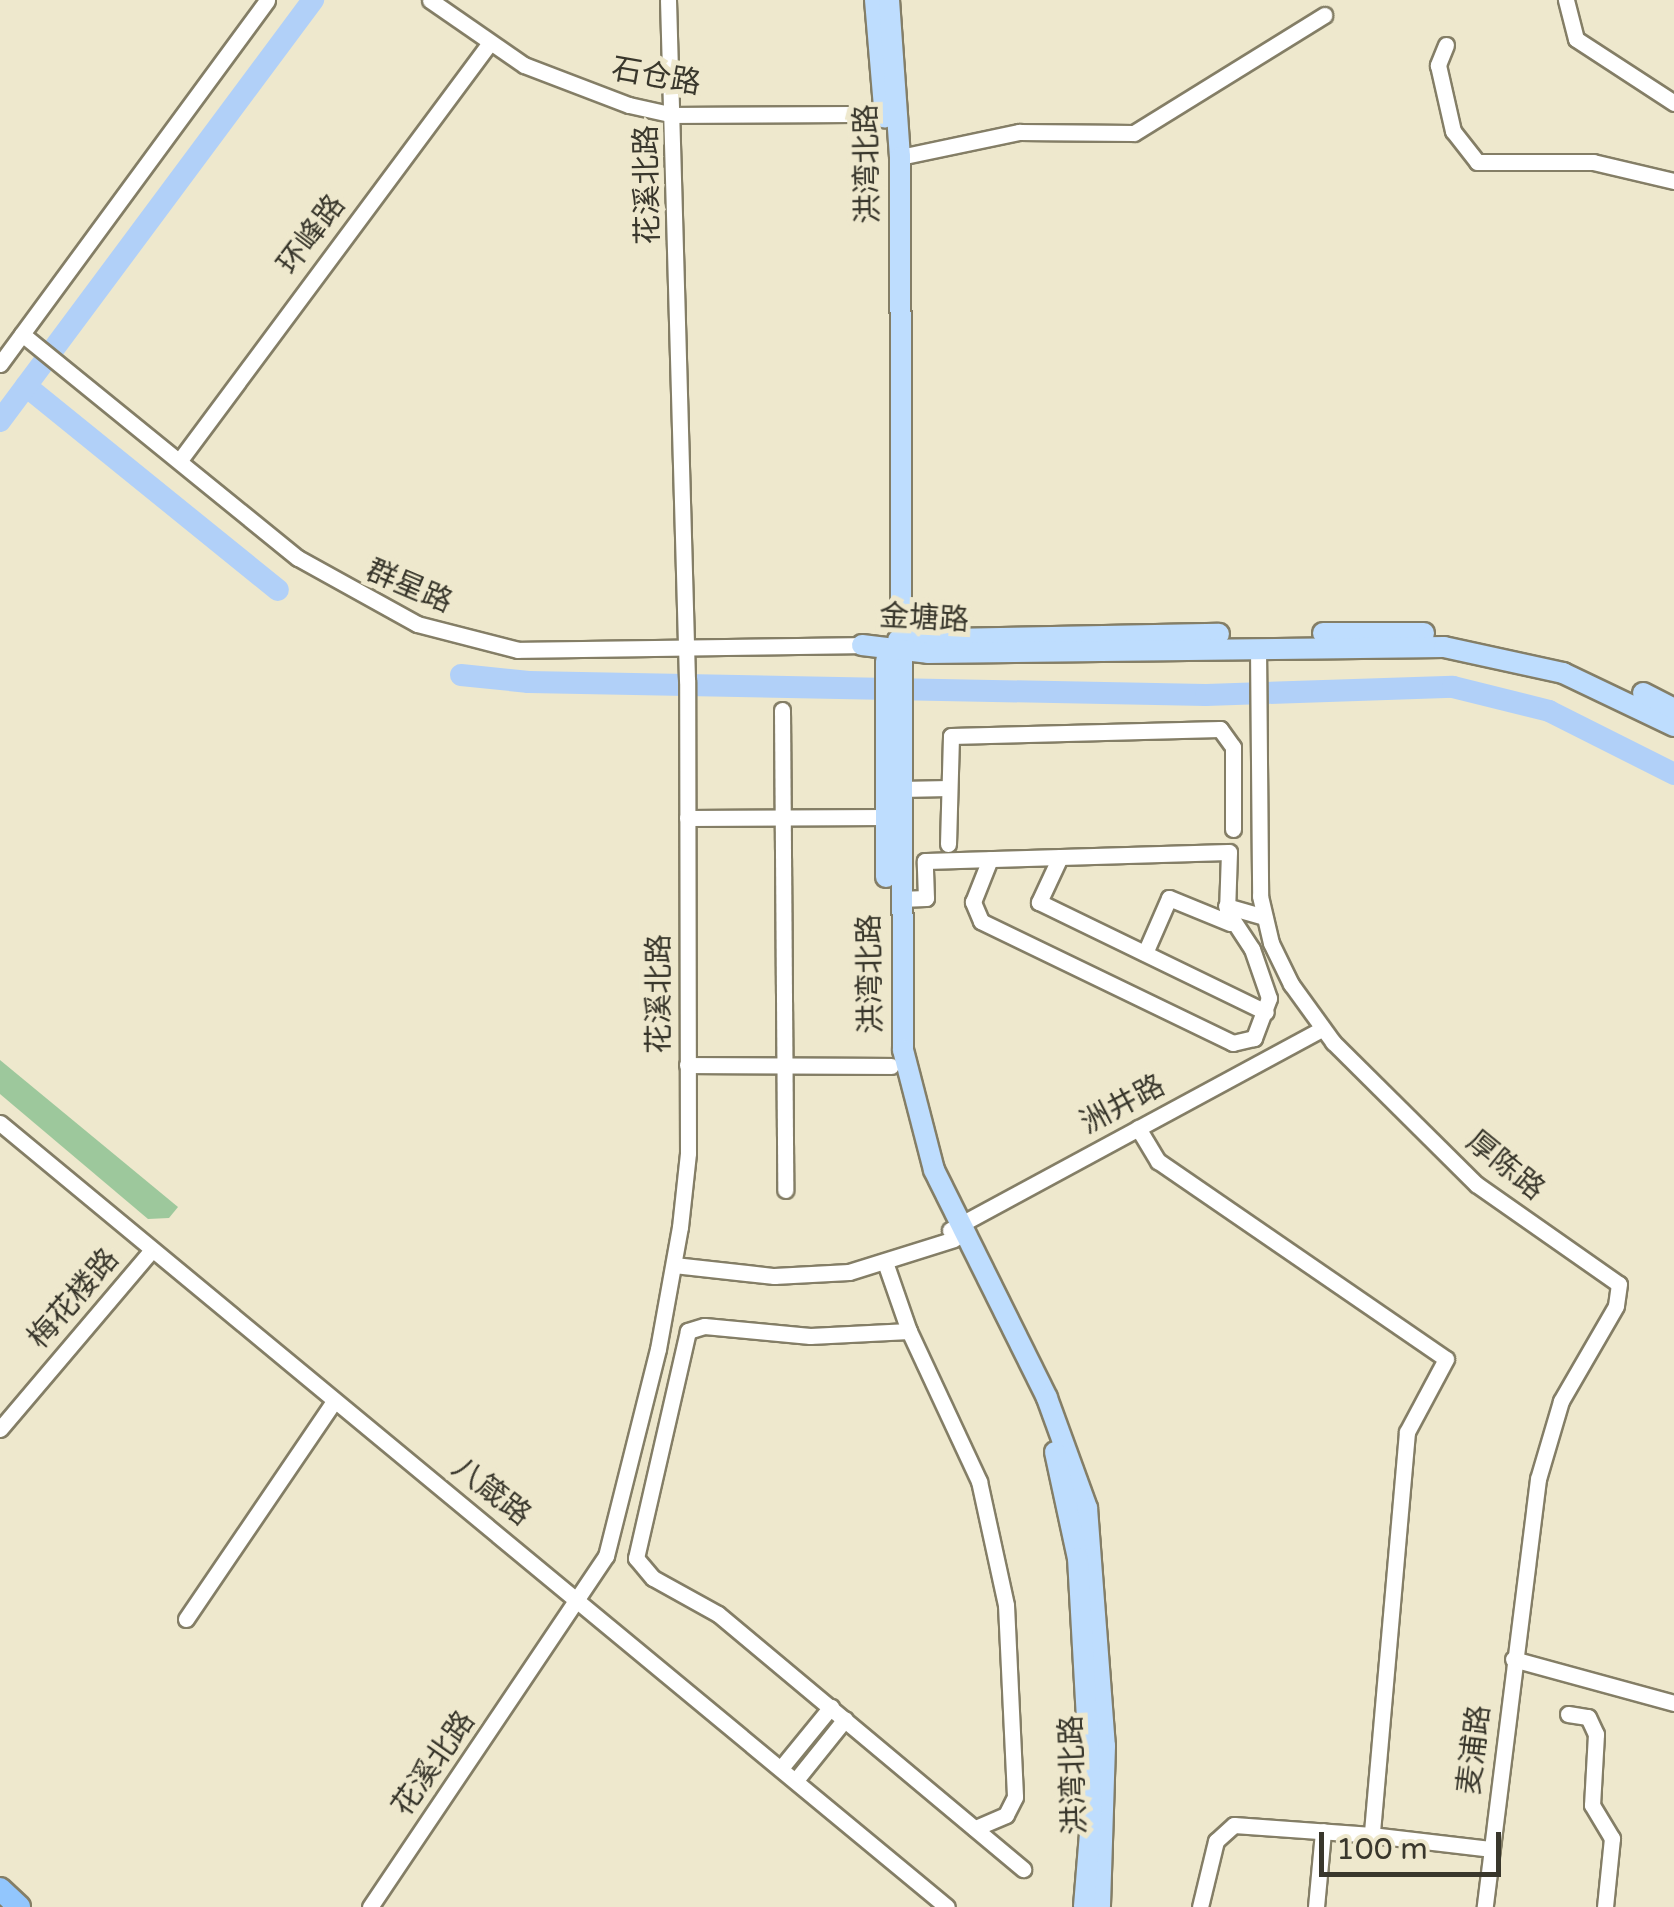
<!DOCTYPE html>
<meta charset="utf-8">
<style>
body{margin:0}
#map{position:relative;width:1674px;height:1907px;overflow:hidden;background:#eee8cd;font-family:"Varela Round","Noto Sans SC",sans-serif}
div>[style]{position:absolute}
.green>*{inset:0;background:#9dc89c}
.river>*{height:22px;margin:-11px;padding:0 11px;transform-origin:11px;border-radius:11px;background:#b1d0f8}
.roads{filter:drop-shadow(2px 0 #847e66) drop-shadow(-2px 0 #847e66) drop-shadow(0 2px #847e66) drop-shadow(0 -2px #847e66)}
.minor>*{height:15px;margin:-7.5px;padding:0 7.5px;transform-origin:7.5px;border-radius:7.5px;background:#fff}
.major>*{height:20px;margin:-10px;padding:0 10px;transform-origin:10px;border-radius:10px;background:#beddfe}
.highway>*{height:22px;margin:-11px;padding:0 11px;transform-origin:11px;border-radius:11px;background:#92c6fd}
span{translate:-50% -50%;white-space:nowrap;text-align:center;line-height:1.15;-webkit-text-stroke:10px #eee8cd;paint-order:stroke}
.street-label{font-size:30px;color:#39372c}
.scale{position:absolute;left:1319px;top:1832px;width:182px;height:45px;box-sizing:border-box;border:5px solid #39372c;border-top:0;padding-left:12px;font-size:30px;line-height:35px;white-space:nowrap;color:#39372c;-webkit-text-stroke:8px #eee8cd;paint-order:stroke}
</style>
<div id="map">
<div class="green">
<i style="clip-path:polygon(0 1060px,178px 1207px,169px 1218px,148px 1219px,0 1094px)"></i>
</div>
<div class="river">
<i style="left:26px;top:386px;width:324px;rotate:39deg"></i>
<i style="left:0;top:421px;width:525px;rotate:-53.37deg"></i>
<i style="left:461px;top:675px;width:68px;rotate:5.9deg"></i>
<i style="left:529px;top:682px;width:677px;rotate:1.1deg"></i>
<i style="left:1206px;top:695px;width:247px;rotate:-1.9deg"></i>
<i style="left:1453px;top:687px;width:99px;rotate:14deg"></i>
<i style="left:1549px;top:711px;width:140px;rotate:26.7deg"></i>
</div>
<div class="roads">
<div class="minor">
<i style="left:430px;top:0;width:114px;rotate:34.7deg"></i>
<i style="left:524px;top:65px;width:112px;rotate:20.9deg"></i>
<i style="left:629px;top:105px;width:46px;rotate:12.5deg"></i>
<i style="left:674px;top:115px;width:218px;rotate:-0.3deg"></i>
<i style="left:1566px;top:0;width:40px;rotate:75.6deg"></i>
<i style="left:1576px;top:39px;width:117px;rotate:33.1deg"></i>
<i style="left:1446px;top:45px;width:22px;rotate:112deg"></i>
<i style="left:1438px;top:65px;width:68px;rotate:77.2deg"></i>
<i style="left:1453px;top:131px;width:39px;rotate:52deg"></i>
<i style="left:1477px;top:162px;width:116px"></i>
<i style="left:1593px;top:162px;width:83px;rotate:13.2deg"></i>
<i style="left:900px;top:157px;width:122px;rotate:-11.9deg"></i>
<i style="left:1019px;top:132px;width:115px;rotate:0.5deg"></i>
<i style="left:1134px;top:133px;width:224px;rotate:-31.8deg"></i>
<i style="left:22px;top:334px;width:355px;rotate:39.1deg"></i>
<i style="left:298px;top:558px;width:136px;rotate:29deg"></i>
<i style="left:417px;top:624px;width:104px;rotate:14.4deg"></i>
<i style="left:518px;top:650px;width:344px;rotate:-0.8deg"></i>
<i style="left:0;top:364px;width:451px;rotate:-53.7deg"></i>
<i style="left:180px;top:460px;width:518px;rotate:-53.4deg"></i>
<i style="left:1258px;top:647px;width:249px;rotate:89.5deg"></i>
<i style="left:1260px;top:896px;width:48px;rotate:76.8deg"></i>
<i style="left:1271px;top:943px;width:46px;rotate:64deg"></i>
<i style="left:1291px;top:984px;width:72px;rotate:54.1deg"></i>
<i style="left:1333px;top:1042px;width:202px;rotate:44.8deg"></i>
<i style="left:1476px;top:1184px;width:174px;rotate:35deg"></i>
<i style="left:1619px;top:1284px;width:22px;rotate:98deg"></i>
<i style="left:1616px;top:1306px;width:110px;rotate:120.1deg"></i>
<i style="left:1561px;top:1401px;width:81px;rotate:106.4deg"></i>
<i style="left:1538px;top:1479px;width:431px;rotate:97.1deg"></i>
<i style="left:782px;top:710px;width:480px;rotate:89.6deg"></i>
<i style="left:900px;top:789px;width:49px;rotate:-1.2deg"></i>
<i style="left:687px;top:818px;width:198px;rotate:-0.3deg"></i>
<i style="left:948px;top:844px;width:108px;rotate:-88.4deg"></i>
<i style="left:951px;top:736px;width:269px;rotate:-1.5deg"></i>
<i style="left:1220px;top:729px;width:22px;rotate:54deg"></i>
<i style="left:1233px;top:747px;width:82px;rotate:90deg"></i>
<i style="left:1060px;top:857px;width:50px;rotate:115deg"></i>
<i style="left:1039px;top:902px;width:252px;rotate:25.9deg"></i>
<i style="left:899px;top:899px;width:27px;rotate:-2deg"></i>
<i style="left:926px;top:898px;width:37px;rotate:-92deg"></i>
<i style="left:925px;top:861px;width:304px;rotate:-1.7deg"></i>
<i style="left:1229px;top:852px;width:59px;rotate:91.9deg"></i>
<i style="left:1227px;top:911px;width:45px;rotate:56.7deg"></i>
<i style="left:1252px;top:949px;width:52px;rotate:70.9deg"></i>
<i style="left:1269px;top:998px;width:43px;rotate:110.6deg"></i>
<i style="left:1254px;top:1038px;width:22px;rotate:167deg"></i>
<i style="left:1233px;top:1043px;width:280px;rotate:-154.2deg"></i>
<i style="left:981px;top:921px;width:21px;rotate:-113deg"></i>
<i style="left:973px;top:902px;width:46px;rotate:-68.4deg"></i>
<i style="left:1226px;top:906px;width:40px;rotate:16deg"></i>
<i style="left:1145px;top:953px;width:60px;rotate:-66.4deg"></i>
<i style="left:1169px;top:898px;width:66px;rotate:22.3deg"></i>
<i style="left:687px;top:1065px;width:204px;rotate:0.3deg"></i>
<i style="left:0;top:1123px;width:1229px;rotate:39.62deg"></i>
<i style="left:1138px;top:1128px;width:39px;rotate:59deg"></i>
<i style="left:1158px;top:1161px;width:349px;rotate:34.5deg"></i>
<i style="left:1446px;top:1359px;width:83px;rotate:118.1deg"></i>
<i style="left:1407px;top:1432px;width:405px;rotate:95deg"></i>
<i style="left:1372px;top:1835px;width:120px;rotate:6.7deg"></i>
<i style="left:950px;top:1230px;width:423px;rotate:-28.4deg"></i>
<i style="left:674px;top:1265px;width:101px;rotate:6.3deg"></i>
<i style="left:774px;top:1276px;width:75px;rotate:-3.1deg"></i>
<i style="left:849px;top:1272px;width:110px;rotate:-17.4deg"></i>
<i style="left:886px;top:1265px;width:70px;rotate:70.8deg"></i>
<i style="left:909px;top:1331px;width:166px;rotate:65deg"></i>
<i style="left:979px;top:1481px;width:127px;rotate:77.7deg"></i>
<i style="left:1006px;top:1605px;width:192px;rotate:87.3deg"></i>
<i style="left:1015px;top:1797px;width:20px;rotate:117deg"></i>
<i style="left:1006px;top:1815px;width:34px;rotate:157deg"></i>
<i style="left:909px;top:1331px;width:99px;rotate:177.1deg"></i>
<i style="left:810px;top:1336px;width:106px;rotate:-174.6deg"></i>
<i style="left:704px;top:1326px;width:17px;rotate:163deg"></i>
<i style="left:688px;top:1331px;width:233px;rotate:102.9deg"></i>
<i style="left:636px;top:1558px;width:26px;rotate:50deg"></i>
<i style="left:653px;top:1578px;width:74px;rotate:29deg"></i>
<i style="left:718px;top:1614px;width:398px;rotate:39.9deg"></i>
<i style="left:0;top:1429px;width:235px;rotate:-49.7deg"></i>
<i style="left:186px;top:1619px;width:263px;rotate:-55.8deg"></i>
<i style="left:1513px;top:1659px;width:167px;rotate:15.3deg"></i>
<i style="left:1568px;top:1714px;width:20px;rotate:9deg"></i>
<i style="left:1588px;top:1717px;width:19px;rotate:65deg"></i>
<i style="left:1596px;top:1734px;width:71px;rotate:93.2deg"></i>
<i style="left:1592px;top:1805px;width:39px;rotate:59deg"></i>
<i style="left:1612px;top:1838px;width:69px;rotate:95.8deg"></i>
<i style="left:781px;top:1768px;width:79px;rotate:-50.7deg"></i>
<i style="left:796px;top:1780px;width:78px;rotate:-51.2deg"></i>
<i style="left:370px;top:1907px;width:423px;rotate:-56.1deg"></i>
<i style="left:606px;top:1556px;width:213px;rotate:-75.9deg"></i>
<i style="left:658px;top:1349px;width:124px;rotate:-79.8deg"></i>
<i style="left:680px;top:1227px;width:74px;rotate:-83.8deg"></i>
<i style="left:688px;top:1153px;width:473px;rotate:-90.1deg"></i>
<i style="left:687px;top:680px;width:680px;rotate:-91.6deg"></i>
<i style="left:1200px;top:1907px;width:68px;rotate:-76.4deg"></i>
<i style="left:1216px;top:1841px;width:24px;rotate:-42deg"></i>
<i style="left:1234px;top:1825px;width:138px;rotate:4.1deg"></i>
<i style="left:1316px;top:1907px;width:76px;rotate:-84.7deg"></i>
</div>
<div class="major">
<i style="left:875px;top:0;width:118px;rotate:85.2deg"></i>
<i style="left:889px;top:0;width:157px;rotate:86deg"></i>
<i style="left:900px;top:157px;width:893px;rotate:89.81deg"></i>
<i style="left:903px;top:1050px;width:124px;rotate:75.5deg"></i>
<i style="left:934px;top:1170px;width:254px;rotate:63.6deg"></i>
<i style="left:1047px;top:1398px;width:117px;rotate:70deg"></i>
<i style="left:1087px;top:1508px;width:239px;rotate:85.7deg"></i>
<i style="left:1105px;top:1746px;width:161px;rotate:91.8deg"></i>
<i style="left:1323px;top:633px;width:101px"></i>
<i style="left:898px;top:640px;width:321px;rotate:-1.1deg"></i>
<i style="left:862px;top:645px;width:66px;rotate:6.9deg"></i>
<i style="left:928px;top:653px;width:516px;rotate:-0.67deg"></i>
<i style="left:1444px;top:647px;width:122px;rotate:12.3deg"></i>
<i style="left:1563px;top:673px;width:123px;rotate:25.5deg"></i>
<i style="left:1643px;top:693px;width:35px;rotate:27deg"></i>
<i style="left:886px;top:877px;width:216px;rotate:-90deg"></i>
<i style="left:1055px;top:1452px;width:108px;rotate:77.8deg"></i>
<i style="left:1078px;top:1558px;width:251px;rotate:86.8deg"></i>
<i style="left:1092px;top:1809px;width:98px;rotate:94.7deg"></i>
</div>
<div class="highway">
<i style="left:0;top:1889px;width:26px;rotate:43deg"></i>
</div>
</div>
<div class="street-label">
<span style="left:656px;top:77px;rotate:10deg">石仓路</span>
<span style="left:868px;top:164px;rotate:-91deg">洪湾北路</span>
<span style="left:648px;top:185px;rotate:-91deg">花溪北路</span>
<span style="left:312px;top:235px;rotate:-53deg">环峰路</span>
<span style="left:409px;top:587px;rotate:23deg">群星路</span>
<span style="left:924px;top:619px;rotate:3deg">金塘路</span>
<span style="left:871px;top:974px;rotate:-91deg">洪湾北路</span>
<span style="left:660px;top:994px;rotate:-90deg">花溪北路</span>
<span style="left:1123px;top:1105px;rotate:-28deg">洲井路</span>
<span style="left:1505px;top:1166px;rotate:39deg">厚陈路</span>
<span style="left:74px;top:1299px;rotate:-49deg">梅花楼路</span>
<span style="left:491px;top:1492px;rotate:38deg">八箴路</span>
<span style="left:1475px;top:1750px;rotate:-83deg">麦浦路</span>
<span style="left:434px;top:1764px;rotate:-55deg">花溪北路</span>
<span style="left:1074px;top:1775px;rotate:-92deg">洪湾北路</span>
</div>
<div class="scale">100 m</div>
</div>
